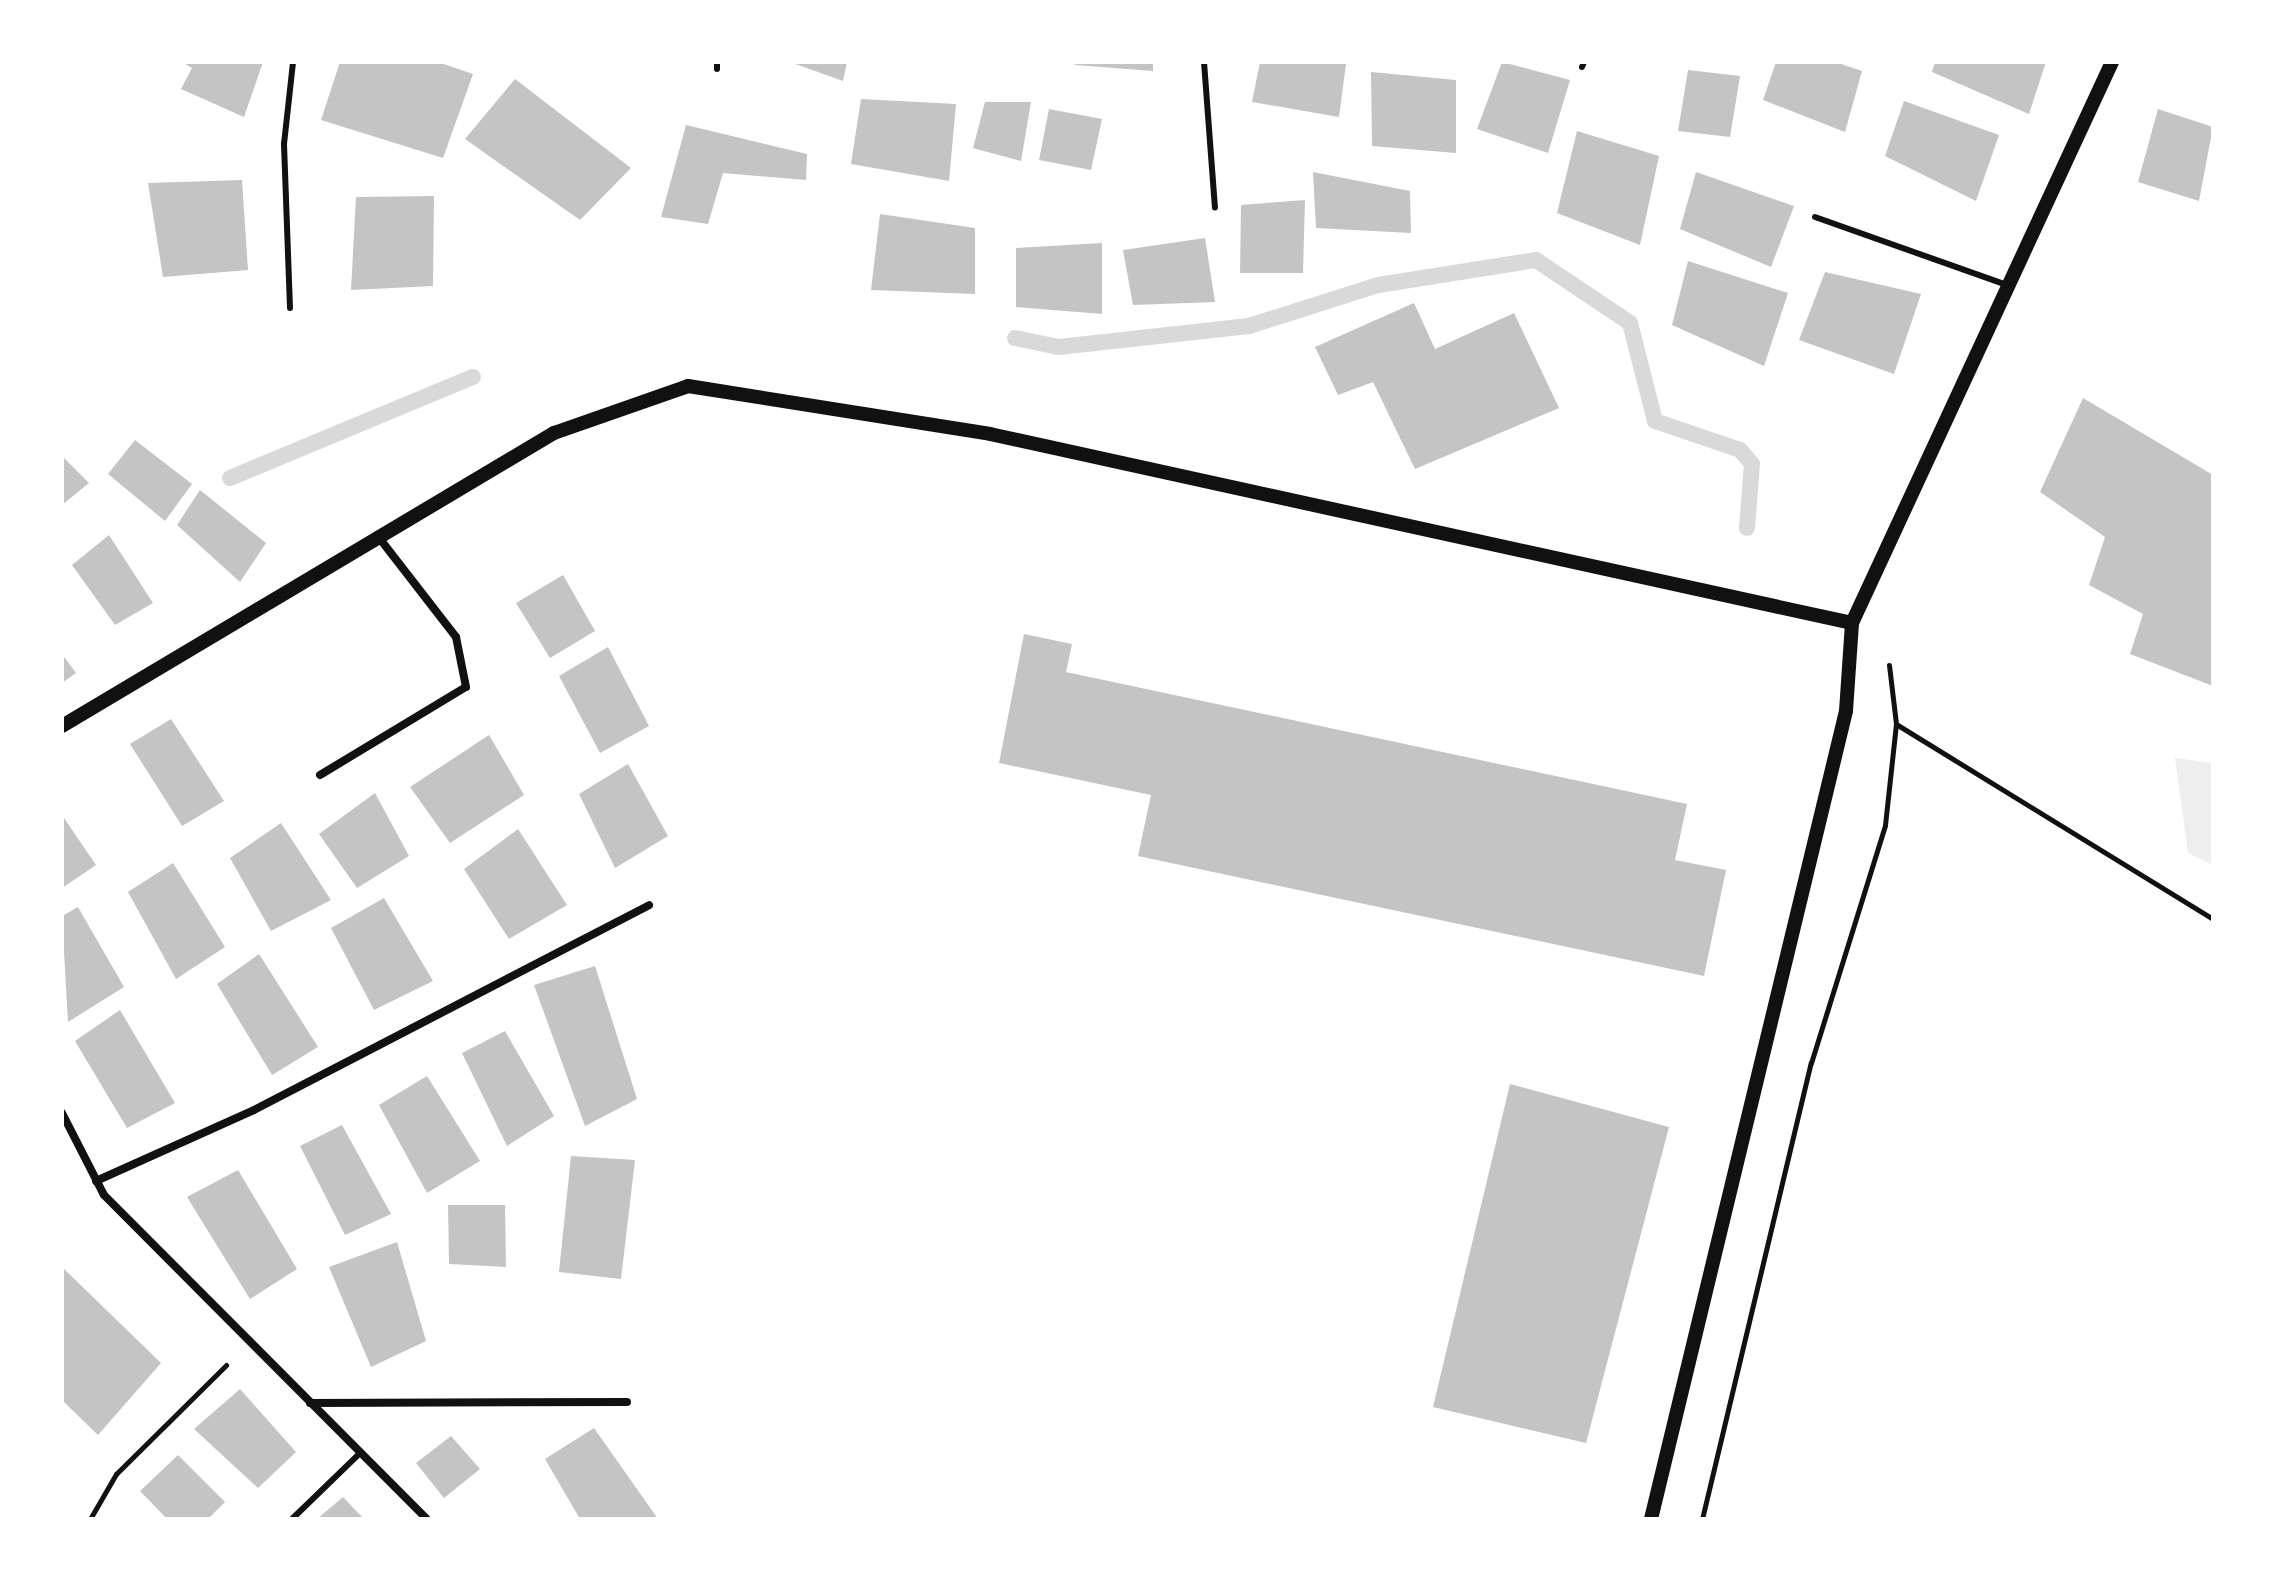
<!DOCTYPE html>
<style>
body{margin:0}
#map{position:relative;width:2275px;height:1581px;overflow:hidden;background:#fff;font-family:"Noto Serif",serif}
div>[style]{position:absolute}
.green>*{inset:0;background:#eee}
.stream>*{height:16px;margin:-8px;padding:0 8px;transform-origin:8px;border-radius:8px;background:#d9d9d9}
.building>*{inset:0;background:#c4c4c4}
.path>*{height:5px;margin:-2.5px;padding:0 2.5px;transform-origin:2.5px;border-radius:2.5px;background:#111}
.service>*{height:6px;margin:-3px;padding:0 3px;transform-origin:3px;border-radius:3px;background:#111}
.minor>*{height:8px;margin:-4px;padding:0 4px;transform-origin:4px;border-radius:4px;background:#111}
.tertiary>*{height:14px;margin:-7px;padding:0 7px;transform-origin:7px;border-radius:7px;background:#111}
span{translate:-50% -50%;white-space:nowrap;text-align:center;line-height:1.15;-webkit-text-stroke:8px #fff;paint-order:stroke}
.frame{position:absolute;inset:0;border:64px solid #fff;pointer-events:none}
</style>
<div id="map">
<div class="green">
<i style="clip-path:polygon(2175px 758px,2213px 763px,2213px 865px,2188px 853px)"></i>
</div>
<div class="stream">
<i style="left:1015px;top:338px;width:45px;rotate:11.6deg"></i>
<i style="left:1059px;top:347px;width:191px;rotate:-6.3deg"></i>
<i style="left:1249px;top:326px;width:135px;rotate:-17.6deg"></i>
<i style="left:1378px;top:285px;width:160px;rotate:-9deg"></i>
<i style="left:1536px;top:260px;width:113px;rotate:33.8deg"></i>
<i style="left:1630px;top:323px;width:101px;rotate:75.7deg"></i>
<i style="left:1655px;top:421px;width:90px;rotate:18.8deg"></i>
<i style="left:1740px;top:450px;width:18px;rotate:49deg"></i>
<i style="left:1752px;top:464px;width:64px;rotate:94.5deg"></i>
<i style="left:230px;top:478px;width:263px;rotate:-22.6deg"></i>
</div>
<div class="building">
<i style="clip-path:polygon(182px 62px,263px 62px,244px 117px,181px 89px,192px 68px)"></i>
<i style="clip-path:polygon(340px 62px,438px 62px,473px 74px,443px 158px,321px 120px)"></i>
<i style="clip-path:polygon(790px 62px,847px 62px,843px 81px)"></i>
<i style="clip-path:polygon(1075px 62px,1153px 62px,1153px 71px,1075px 65px)"></i>
<i style="clip-path:polygon(1260px 62px,1346px 64px,1339px 117px,1252px 102px)"></i>
<i style="clip-path:polygon(1502px 62px,1570px 80px,1548px 153px,1477px 129px)"></i>
<i style="clip-path:polygon(1776px 62px,1835px 62px,1862px 71px,1845px 132px,1763px 100px)"></i>
<i style="clip-path:polygon(1935px 62px,2046px 62px,2029px 114px,1932px 72px)"></i>
<i style="clip-path:polygon(1688px 70px,1740px 76px,1730px 137px,1678px 131px)"></i>
<i style="clip-path:polygon(1371px 72px,1456px 80px,1456px 153px,1372px 146px)"></i>
<i style="clip-path:polygon(515px 79px,631px 168px,580px 220px,465px 139px)"></i>
<i style="clip-path:polygon(861px 99px,956px 104px,949px 181px,851px 164px)"></i>
<i style="clip-path:polygon(1904px 101px,1999px 135px,1976px 201px,1885px 156px)"></i>
<i style="clip-path:polygon(985px 102px,1031px 102px,1021px 161px,973px 148px)"></i>
<i style="clip-path:polygon(1049px 109px,1102px 119px,1091px 170px,1039px 160px)"></i>
<i style="clip-path:polygon(2158px 109px,2213px 127px,2199px 201px,2138px 182px)"></i>
<i style="clip-path:polygon(686px 125px,807px 154px,806px 180px,723px 173px,708px 224px,661px 217px)"></i>
<i style="clip-path:polygon(1577px 131px,1659px 156px,1640px 245px,1557px 213px)"></i>
<i style="clip-path:polygon(1313px 172px,1410px 191px,1411px 233px,1316px 228px)"></i>
<i style="clip-path:polygon(1696px 172px,1794px 206px,1771px 267px,1680px 229px)"></i>
<i style="clip-path:polygon(242px 180px,248px 270px,163px 277px,148px 183px)"></i>
<i style="clip-path:polygon(434px 196px,433px 286px,351px 290px,356px 197px)"></i>
<i style="clip-path:polygon(1305px 200px,1303px 273px,1240px 273px,1241px 205px)"></i>
<i style="clip-path:polygon(880px 214px,975px 228px,975px 294px,871px 290px)"></i>
<i style="clip-path:polygon(1205px 238px,1215px 302px,1133px 305px,1123px 250px)"></i>
<i style="clip-path:polygon(1102px 243px,1102px 314px,1016px 307px,1016px 248px)"></i>
<i style="clip-path:polygon(1688px 261px,1788px 293px,1764px 366px,1672px 325px)"></i>
<i style="clip-path:polygon(1825px 272px,1921px 294px,1894px 374px,1799px 340px)"></i>
<i style="clip-path:polygon(1414px 303px,1435px 349px,1514px 313px,1559px 408px,1415px 469px,1373px 382px,1338px 395px,1315px 347px)"></i>
<i style="clip-path:polygon(2083px 398px,2213px 475px,2213px 686px,2130px 654px,2143px 614px,2089px 585px,2105px 537px,2040px 492px)"></i>
<i style="clip-path:polygon(135px 440px,192px 484px,165px 521px,108px 474px)"></i>
<i style="clip-path:polygon(62px 456px,89px 483px,62px 505px)"></i>
<i style="clip-path:polygon(200px 490px,266px 543px,240px 582px,177px 525px)"></i>
<i style="clip-path:polygon(109px 535px,153px 603px,115px 625px,72px 565px)"></i>
<i style="clip-path:polygon(563px 575px,595px 631px,550px 658px,516px 603px)"></i>
<i style="clip-path:polygon(1024px 634px,1072px 644px,1066px 672px,1687px 804px,1675px 860px,1726px 870px,1704px 976px,1138px 856px,1151px 795px,999px 763px)"></i>
<i style="clip-path:polygon(608px 647px,649px 726px,600px 753px,559px 676px)"></i>
<i style="clip-path:polygon(62px 654px,76px 673px,62px 683px)"></i>
<i style="clip-path:polygon(171px 719px,224px 801px,182px 826px,130px 744px)"></i>
<i style="clip-path:polygon(489px 735px,524px 795px,450px 843px,410px 787px)"></i>
<i style="clip-path:polygon(628px 764px,668px 836px,615px 868px,579px 794px)"></i>
<i style="clip-path:polygon(375px 793px,409px 856px,357px 888px,319px 834px)"></i>
<i style="clip-path:polygon(62px 815px,96px 865px,62px 888px)"></i>
<i style="clip-path:polygon(281px 823px,331px 900px,271px 931px,230px 858px)"></i>
<i style="clip-path:polygon(518px 829px,567px 905px,509px 939px,464px 869px)"></i>
<i style="clip-path:polygon(173px 863px,225px 947px,176px 979px,128px 892px)"></i>
<i style="clip-path:polygon(384px 898px,433px 981px,374px 1010px,331px 928px)"></i>
<i style="clip-path:polygon(78px 907px,124px 987px,68px 1022px,62px 916px)"></i>
<i style="clip-path:polygon(259px 954px,318px 1047px,272px 1075px,217px 984px)"></i>
<i style="clip-path:polygon(595px 966px,637px 1099px,585px 1126px,534px 985px)"></i>
<i style="clip-path:polygon(120px 1010px,175px 1103px,127px 1128px,75px 1041px)"></i>
<i style="clip-path:polygon(505px 1031px,554px 1116px,507px 1146px,462px 1053px)"></i>
<i style="clip-path:polygon(427px 1076px,480px 1161px,427px 1193px,379px 1105px)"></i>
<i style="clip-path:polygon(1510px 1084px,1669px 1127px,1586px 1443px,1433px 1407px)"></i>
<i style="clip-path:polygon(342px 1125px,391px 1214px,345px 1235px,300px 1146px)"></i>
<i style="clip-path:polygon(571px 1156px,635px 1160px,621px 1279px,559px 1272px)"></i>
<i style="clip-path:polygon(238px 1170px,297px 1269px,250px 1299px,187px 1197px)"></i>
<i style="clip-path:polygon(448px 1205px,505px 1205px,506px 1267px,449px 1264px)"></i>
<i style="clip-path:polygon(397px 1242px,426px 1341px,371px 1367px,329px 1267px)"></i>
<i style="clip-path:polygon(62px 1267px,161px 1363px,98px 1435px,62px 1400px)"></i>
<i style="clip-path:polygon(240px 1389px,296px 1452px,258px 1488px,194px 1429px)"></i>
<i style="clip-path:polygon(594px 1428px,658px 1519px,580px 1519px,545px 1459px)"></i>
<i style="clip-path:polygon(451px 1436px,480px 1469px,444px 1498px,416px 1463px)"></i>
<i style="clip-path:polygon(178px 1455px,225px 1502px,208px 1519px,167px 1519px,140px 1491px)"></i>
<i style="clip-path:polygon(343px 1497px,364px 1519px,317px 1519px)"></i>
</div>
<div class="path">
<i style="left:1889px;top:665px;width:59px;rotate:83.2deg"></i>
<i style="left:1896px;top:724px;width:372px;rotate:31.6deg"></i>
<i style="left:90px;top:1519px;width:52px;rotate:-60deg"></i>
<i style="left:116px;top:1474px;width:155px;rotate:-44.7deg"></i>
<i style="left:1702px;top:1519px;width:469px;rotate:-76.6deg"></i>
<i style="left:1811px;top:1063px;width:249px;rotate:-72.7deg"></i>
<i style="left:1885px;top:825px;width:102px;rotate:-83.8deg"></i>
</div>
<div class="service">
<i style="left:1204px;top:62px;width:146px;rotate:85.7deg"></i>
<i style="left:1582px;top:67px;width:5px;rotate:-68deg"></i>
<i style="left:717px;top:69px;width:7px;rotate:-90deg"></i>
<i style="left:1815px;top:217px;width:204px;rotate:19.5deg"></i>
<i style="left:290px;top:308px;width:164px;rotate:-92.1deg"></i>
<i style="left:284px;top:144px;width:82px;rotate:-83.7deg"></i>
<i style="left:292px;top:1519px;width:95px;rotate:-44.1deg"></i>
</div>
<div class="minor">
<i style="left:320px;top:775px;width:170px;rotate:-31.1deg"></i>
<i style="left:466px;top:687px;width:51px;rotate:-101.3deg"></i>
<i style="left:456px;top:637px;width:129px;rotate:-127.8deg"></i>
<i style="left:62px;top:1113px;width:92px;rotate:62.9deg"></i>
<i style="left:104px;top:1195px;width:457px;rotate:45.1deg"></i>
<i style="left:96px;top:1181px;width:173px;rotate:-24.2deg"></i>
<i style="left:254px;top:1110px;width:445px;rotate:-27.4deg"></i>
<i style="left:310px;top:1403px;width:317px;rotate:-0.2deg"></i>
</div>
<div class="tertiary">
<i style="left:62px;top:726px;width:573px;rotate:-30.78deg"></i>
<i style="left:554px;top:433px;width:142px;rotate:-19.3deg"></i>
<i style="left:688px;top:386px;width:306px;rotate:9deg"></i>
<i style="left:990px;top:434px;width:882px;rotate:12.37deg"></i>
<i style="left:1852px;top:623px;width:618px;rotate:-65.13deg"></i>
<i style="left:1651px;top:1519px;width:831px;rotate:-76.43deg"></i>
<i style="left:1846px;top:711px;width:88px;rotate:-86.1deg"></i>
</div>
<div class="frame"></div>
</div>
